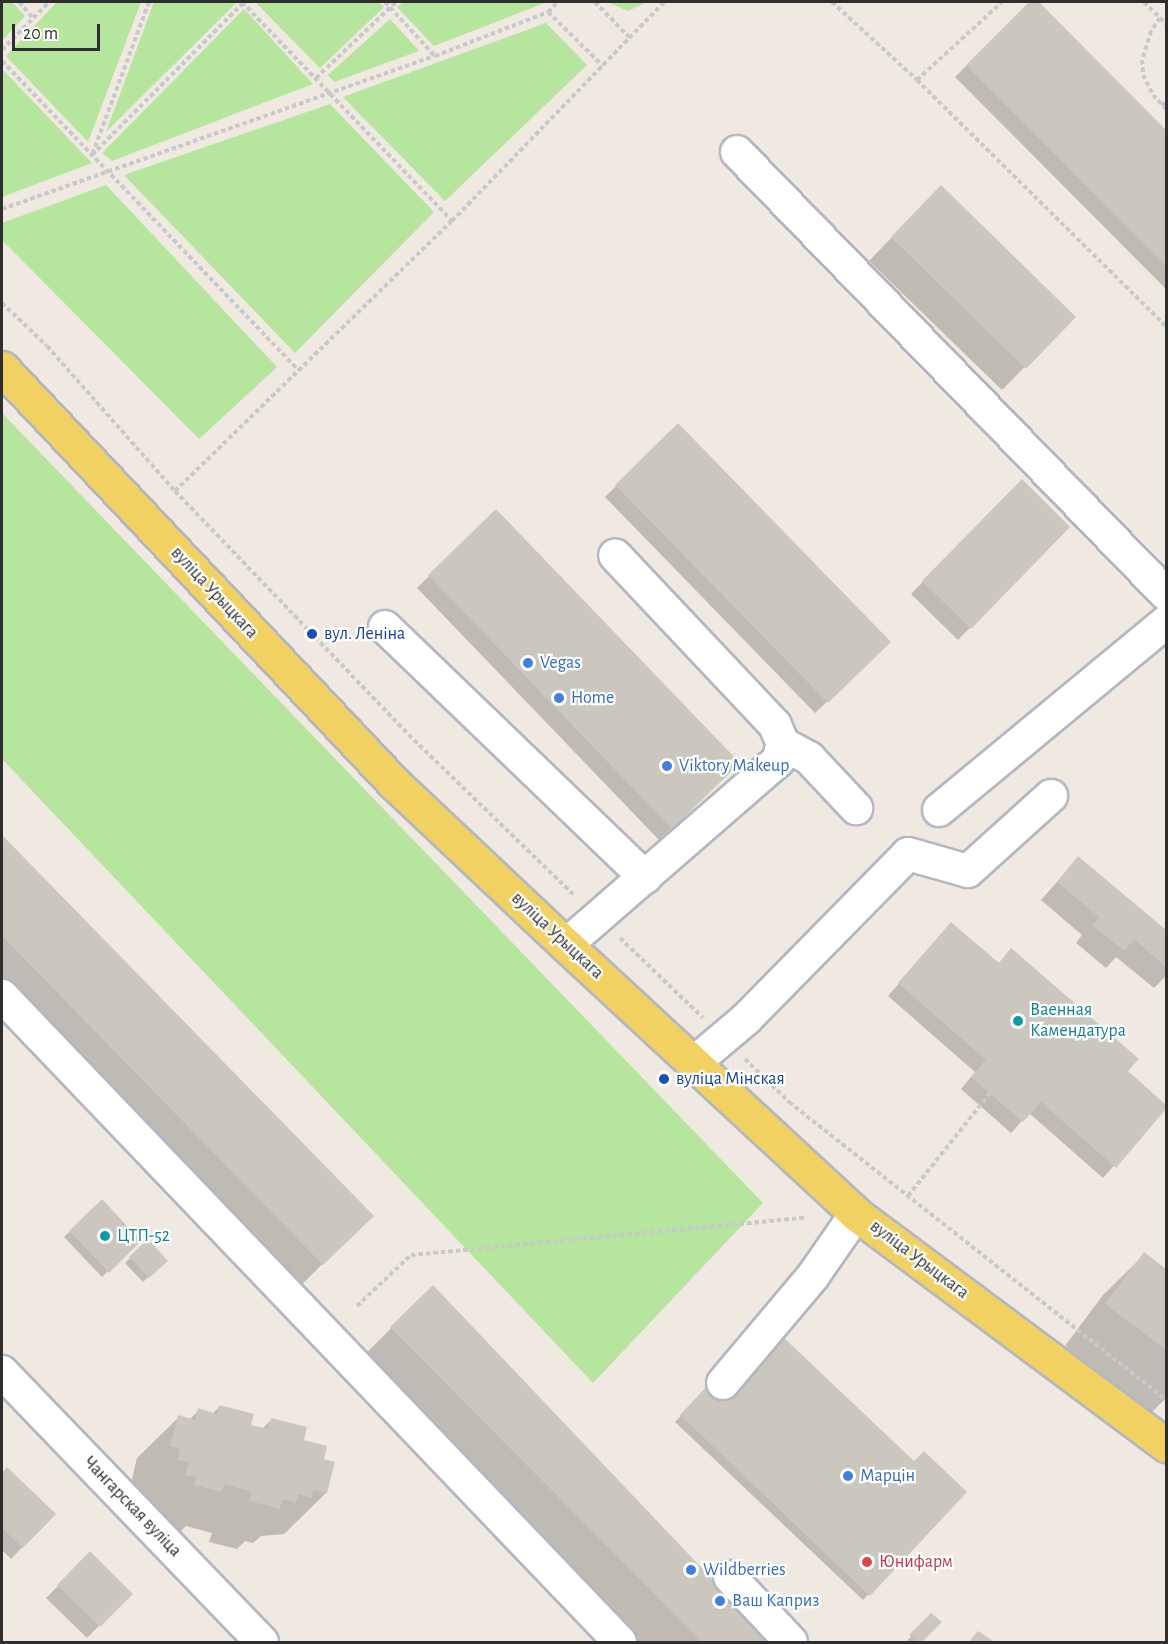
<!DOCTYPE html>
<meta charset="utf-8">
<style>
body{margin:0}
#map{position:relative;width:1168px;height:1644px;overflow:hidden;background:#efe9e1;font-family:"Alegreya Sans",sans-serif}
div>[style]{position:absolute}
.green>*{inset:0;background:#b6e59e}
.shadow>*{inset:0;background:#0003}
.building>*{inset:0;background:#cbc7bf}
.path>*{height:4px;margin-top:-2px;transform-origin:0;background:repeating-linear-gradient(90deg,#c9c9c9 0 4.5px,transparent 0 7.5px)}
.roads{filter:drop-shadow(2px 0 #b4b7c1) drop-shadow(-2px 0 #b4b7c1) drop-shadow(0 2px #b4b7c1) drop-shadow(0 -2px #b4b7c1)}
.minor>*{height:32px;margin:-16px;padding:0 16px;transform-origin:16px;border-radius:16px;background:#fff}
.major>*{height:33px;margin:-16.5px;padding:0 16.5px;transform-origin:16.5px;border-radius:16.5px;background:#f2d163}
.dots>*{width:16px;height:16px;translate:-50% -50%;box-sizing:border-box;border:3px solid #fff;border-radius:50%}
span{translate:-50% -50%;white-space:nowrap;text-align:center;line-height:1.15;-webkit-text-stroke:4.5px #fff;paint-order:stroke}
.street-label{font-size:18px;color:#2e2e2e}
.transit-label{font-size:18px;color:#164399}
.left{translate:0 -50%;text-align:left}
.shop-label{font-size:18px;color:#366cbe}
.culture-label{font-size:18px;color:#0d838f}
.health-label{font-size:18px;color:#be3a42}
.frame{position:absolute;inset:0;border:3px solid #2e2e2e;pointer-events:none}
.scale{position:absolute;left:12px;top:24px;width:88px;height:27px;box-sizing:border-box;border:3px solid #2e2e2e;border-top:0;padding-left:8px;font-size:18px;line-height:21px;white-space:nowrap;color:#2e2e2e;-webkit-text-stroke:4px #fff;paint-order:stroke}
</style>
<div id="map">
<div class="green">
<i style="clip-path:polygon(2px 2px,12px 2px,25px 16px,2px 41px)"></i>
<i style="clip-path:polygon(57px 2px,141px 2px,88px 142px,6px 56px)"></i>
<i style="clip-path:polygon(154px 2px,237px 2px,106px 132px)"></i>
<i style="clip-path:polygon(255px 2px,379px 2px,384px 7px,320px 68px)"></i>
<i style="clip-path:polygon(403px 2px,547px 2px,434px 46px,397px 7px)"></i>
<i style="clip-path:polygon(607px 2px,647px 2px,628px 11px)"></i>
<i style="clip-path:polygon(244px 9px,313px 84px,112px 161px,102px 153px)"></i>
<i style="clip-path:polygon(390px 19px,419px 51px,334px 82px,328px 75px)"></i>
<i style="clip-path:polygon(546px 23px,587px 65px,445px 201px,343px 97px)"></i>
<i style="clip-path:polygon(2px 69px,92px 163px,2px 197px)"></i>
<i style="clip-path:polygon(330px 104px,434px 212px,295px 353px,124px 175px)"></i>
<i style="clip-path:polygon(106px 185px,277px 367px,199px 439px,2px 240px,2px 223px)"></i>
<i style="clip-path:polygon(2px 413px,763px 1203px,593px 1383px,2px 759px)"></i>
</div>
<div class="shadow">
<i style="clip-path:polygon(1031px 2px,1037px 2px,1166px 132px,1166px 289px,955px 77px)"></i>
<i style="clip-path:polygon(918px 210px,1074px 317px,1002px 390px,869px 261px)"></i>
<i style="clip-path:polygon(678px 425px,889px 642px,815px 713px,605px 497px)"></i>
<i style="clip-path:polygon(1022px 481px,1068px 527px,958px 640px,911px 594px)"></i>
<i style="clip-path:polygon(496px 511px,738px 763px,659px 840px,417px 588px)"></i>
<i style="clip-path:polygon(2px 837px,371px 1216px,281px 1305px,2px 1019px)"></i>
<i style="clip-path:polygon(1078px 858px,1166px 932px,1166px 976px,1154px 988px,1116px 957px,1106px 968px,1076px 943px,1082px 935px,1041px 900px)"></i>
<i style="clip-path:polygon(940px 936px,998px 964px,1011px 950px,1126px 1071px,1166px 1107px,1103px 1178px,1029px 1113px,1011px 1133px,961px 1089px,975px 1072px,888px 996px)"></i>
<i style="clip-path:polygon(101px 1202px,139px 1241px,102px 1277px,64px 1237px)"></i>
<i style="clip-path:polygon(148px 1241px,166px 1261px,143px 1282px,125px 1263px)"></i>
<i style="clip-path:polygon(1145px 1254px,1166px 1271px,1166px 1398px,1152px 1412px,1065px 1346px,1103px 1295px)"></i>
<i style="clip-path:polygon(433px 1287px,770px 1642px,620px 1642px,350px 1369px)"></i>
<i style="clip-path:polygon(708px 1387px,914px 1463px,965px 1492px,863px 1600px,675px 1422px)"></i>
<i style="clip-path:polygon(219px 1407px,249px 1426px,262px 1429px,272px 1419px,322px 1460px,326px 1493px,284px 1534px,261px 1536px,253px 1543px,245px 1541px,237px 1549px,209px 1542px,212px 1533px,186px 1526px,179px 1533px,154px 1526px,137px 1501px,140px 1490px,130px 1487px,137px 1458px,179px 1417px,189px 1420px,199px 1410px,212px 1414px)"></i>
<i style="clip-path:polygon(7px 1469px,54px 1514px,11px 1559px,2px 1550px,2px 1475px)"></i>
<i style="clip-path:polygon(90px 1554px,130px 1594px,87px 1638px,46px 1598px)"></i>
<i style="clip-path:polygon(931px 1615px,939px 1623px,920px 1642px,906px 1642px)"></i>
</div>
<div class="building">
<i style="clip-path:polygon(1029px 2px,1039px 2px,1166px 130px,1166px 266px,966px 65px)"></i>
<i style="clip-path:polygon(941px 185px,1076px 317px,1026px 369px,891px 237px)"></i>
<i style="clip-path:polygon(678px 423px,891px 642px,828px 703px,615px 485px)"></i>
<i style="clip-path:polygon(1022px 479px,1070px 527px,971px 629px,922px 581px)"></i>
<i style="clip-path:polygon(496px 509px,740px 763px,672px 829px,428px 575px)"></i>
<i style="clip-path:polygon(2px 835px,374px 1216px,323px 1265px,2px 936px)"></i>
<i style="clip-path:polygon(1078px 856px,1166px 930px,1166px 967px,1134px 939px,1124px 951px,1092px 925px,1099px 917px,1057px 882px)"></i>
<i style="clip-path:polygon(951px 922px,999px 963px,1011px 948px,1139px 1059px,1128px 1071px,1166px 1105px,1166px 1109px,1116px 1168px,1041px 1102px,1023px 1122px,971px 1077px,986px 1060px,898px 983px)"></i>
<i style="clip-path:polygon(102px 1199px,141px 1241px,109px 1273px,69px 1231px)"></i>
<i style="clip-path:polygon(148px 1239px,168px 1261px,149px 1278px,129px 1257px)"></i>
<i style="clip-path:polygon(1144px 1252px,1166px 1269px,1166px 1350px,1105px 1304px)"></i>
<i style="clip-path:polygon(433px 1285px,772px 1642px,702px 1642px,390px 1327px)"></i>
<i style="clip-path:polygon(781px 1335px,914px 1461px,924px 1451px,967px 1492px,870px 1596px,680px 1415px,708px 1385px,722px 1398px)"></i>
<i style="clip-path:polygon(219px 1405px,254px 1414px,251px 1425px,268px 1429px,271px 1418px,307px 1427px,304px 1440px,327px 1446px,324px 1459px,335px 1462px,327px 1493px,313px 1490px,312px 1498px,299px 1494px,296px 1503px,282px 1499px,280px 1509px,249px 1501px,252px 1492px,224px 1484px,222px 1492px,194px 1485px,196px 1477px,185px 1475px,189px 1462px,178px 1460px,180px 1449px,170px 1446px,178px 1415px,195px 1420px,198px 1408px,217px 1414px)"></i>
<i style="clip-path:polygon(7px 1467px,56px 1514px,23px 1548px,2px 1528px,2px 1473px)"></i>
<i style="clip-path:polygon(90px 1551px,133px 1594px,100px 1627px,57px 1585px)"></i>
<i style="clip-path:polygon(931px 1613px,942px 1622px,922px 1642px,917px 1642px,909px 1635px)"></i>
<i style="clip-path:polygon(978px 1631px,995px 1642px,969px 1642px)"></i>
</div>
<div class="path">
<i style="left:19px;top:2px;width:20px;rotate:49deg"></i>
<i style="left:149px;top:2px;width:163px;rotate:110.4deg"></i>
<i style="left:92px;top:155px;width:216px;rotate:-45.2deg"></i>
<i style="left:242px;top:2px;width:303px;rotate:46.2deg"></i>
<i style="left:385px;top:2px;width:74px;rotate:47.2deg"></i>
<i style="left:595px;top:2px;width:50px;rotate:45.8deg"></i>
<i style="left:832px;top:2px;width:115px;rotate:42.5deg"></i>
<i style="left:917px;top:80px;width:350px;rotate:44.7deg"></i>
<i style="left:1144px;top:2px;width:31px;rotate:45deg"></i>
<i style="left:548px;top:12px;width:14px;rotate:-45deg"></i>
<i style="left:1160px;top:18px;width:16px;rotate:125deg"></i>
<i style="left:1151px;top:31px;width:30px;rotate:107deg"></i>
<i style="left:1142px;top:60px;width:15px;rotate:86deg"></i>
<i style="left:1143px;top:75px;width:22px;rotate:63deg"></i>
<i style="left:1153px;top:95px;width:19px;rotate:47deg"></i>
<i style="left:2px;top:50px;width:67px;rotate:-45.6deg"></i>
<i style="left:2px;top:61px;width:428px;rotate:46.2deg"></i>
<i style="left:316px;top:78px;width:110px;rotate:-43.5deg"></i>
<i style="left:917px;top:80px;width:115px;rotate:-42.5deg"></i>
<i style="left:1162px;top:106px;width:6px;rotate:-51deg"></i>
<i style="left:2px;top:209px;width:459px;rotate:-19.5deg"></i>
<i style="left:435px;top:56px;width:121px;rotate:-21.3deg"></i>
<i style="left:548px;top:12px;width:77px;rotate:44.5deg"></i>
<i style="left:2px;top:303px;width:62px;rotate:43.7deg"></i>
<i style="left:47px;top:346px;width:193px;rotate:48.6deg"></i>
<i style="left:175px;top:491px;width:345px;rotate:46.2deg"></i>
<i style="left:414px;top:740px;width:224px;rotate:44.1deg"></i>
<i style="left:175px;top:491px;width:387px;rotate:-44.3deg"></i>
<i style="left:452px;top:221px;width:305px;rotate:-45.9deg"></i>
<i style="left:620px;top:938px;width:115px;rotate:43.9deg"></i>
<i style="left:745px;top:1059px;width:62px;rotate:44.3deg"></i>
<i style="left:789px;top:1102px;width:481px;rotate:38.3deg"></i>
<i style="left:908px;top:1196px;width:132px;rotate:-51.5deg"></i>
<i style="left:357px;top:1306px;width:74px;rotate:-43.4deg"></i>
<i style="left:411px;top:1255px;width:395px;rotate:-5.4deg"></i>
</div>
<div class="roads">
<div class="minor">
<i style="left:737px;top:152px;width:616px;rotate:45.86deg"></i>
<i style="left:385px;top:627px;width:361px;rotate:43.9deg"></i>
<i style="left:783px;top:744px;width:30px;rotate:28deg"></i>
<i style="left:809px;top:758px;width:69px;rotate:46.8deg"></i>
<i style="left:939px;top:810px;width:295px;rotate:-39.6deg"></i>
<i style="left:566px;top:945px;width:281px;rotate:-41deg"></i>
<i style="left:778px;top:761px;width:18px;rotate:-74deg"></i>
<i style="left:783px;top:744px;width:21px;rotate:-113deg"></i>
<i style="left:775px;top:725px;width:233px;rotate:-133.3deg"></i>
<i style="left:2px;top:996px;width:894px;rotate:46.27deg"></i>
<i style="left:694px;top:1063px;width:68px;rotate:-40.2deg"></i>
<i style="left:746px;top:1019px;width:231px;rotate:-45.5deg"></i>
<i style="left:908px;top:854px;width:62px;rotate:15.8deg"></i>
<i style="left:968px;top:871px;width:112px;rotate:-42.1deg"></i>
<i style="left:2px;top:1372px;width:375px;rotate:46.1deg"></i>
<i style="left:723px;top:1383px;width:140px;rotate:-49.9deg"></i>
<i style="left:813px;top:1276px;width:75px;rotate:-55.3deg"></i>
<i style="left:730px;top:1577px;width:89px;rotate:46.8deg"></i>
</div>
<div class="major">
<i style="left:2px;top:368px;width:571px;rotate:46.63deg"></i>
<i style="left:394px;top:783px;width:236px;rotate:43.3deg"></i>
<i style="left:566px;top:945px;width:396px;rotate:42.8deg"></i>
<i style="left:856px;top:1214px;width:387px;rotate:36.7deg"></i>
</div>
</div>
<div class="dots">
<i style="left:312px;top:634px;background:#1a4fb4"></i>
<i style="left:528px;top:663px;background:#3f7fe0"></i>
<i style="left:559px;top:698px;background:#3f7fe0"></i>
<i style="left:667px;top:766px;background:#3f7fe0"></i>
<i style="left:1018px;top:1021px;background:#0f9aa8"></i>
<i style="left:664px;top:1079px;background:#1a4fb4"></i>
<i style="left:105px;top:1236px;background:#0f9aa8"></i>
<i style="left:848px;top:1476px;background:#3f7fe0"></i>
<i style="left:867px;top:1562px;background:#e0444e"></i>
<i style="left:691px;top:1570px;background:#3f7fe0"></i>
<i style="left:720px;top:1601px;background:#3f7fe0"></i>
</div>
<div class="street-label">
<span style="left:214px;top:593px;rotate:47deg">вуліца Урыцкага</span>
<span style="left:557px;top:936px;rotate:43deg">вуліца Урыцкага</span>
<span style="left:919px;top:1260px;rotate:37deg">вуліца Урыцкага</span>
<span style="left:132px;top:1507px;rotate:46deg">Чангарская вуліца</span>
</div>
<div class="transit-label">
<span class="left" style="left:324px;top:634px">вул. Леніна</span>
<span class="left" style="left:676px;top:1079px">вуліца Мінская</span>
</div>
<div class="shop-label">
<span class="left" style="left:540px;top:663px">Vegas</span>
<span class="left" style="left:571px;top:698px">Home</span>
<span class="left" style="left:679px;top:766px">Viktory Makeup</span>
<span class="left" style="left:860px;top:1476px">Марцін</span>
<span class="left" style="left:703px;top:1570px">Wildberries</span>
<span class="left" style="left:732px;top:1601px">Ваш Каприз</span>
</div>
<div class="culture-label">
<span class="left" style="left:1030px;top:1021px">Ваенная<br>Камендатура</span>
<span class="left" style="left:117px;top:1236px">ЦТП-52</span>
</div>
<div class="health-label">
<span class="left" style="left:879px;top:1562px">Юнифарм</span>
</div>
<div class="frame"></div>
<div class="scale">20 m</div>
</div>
